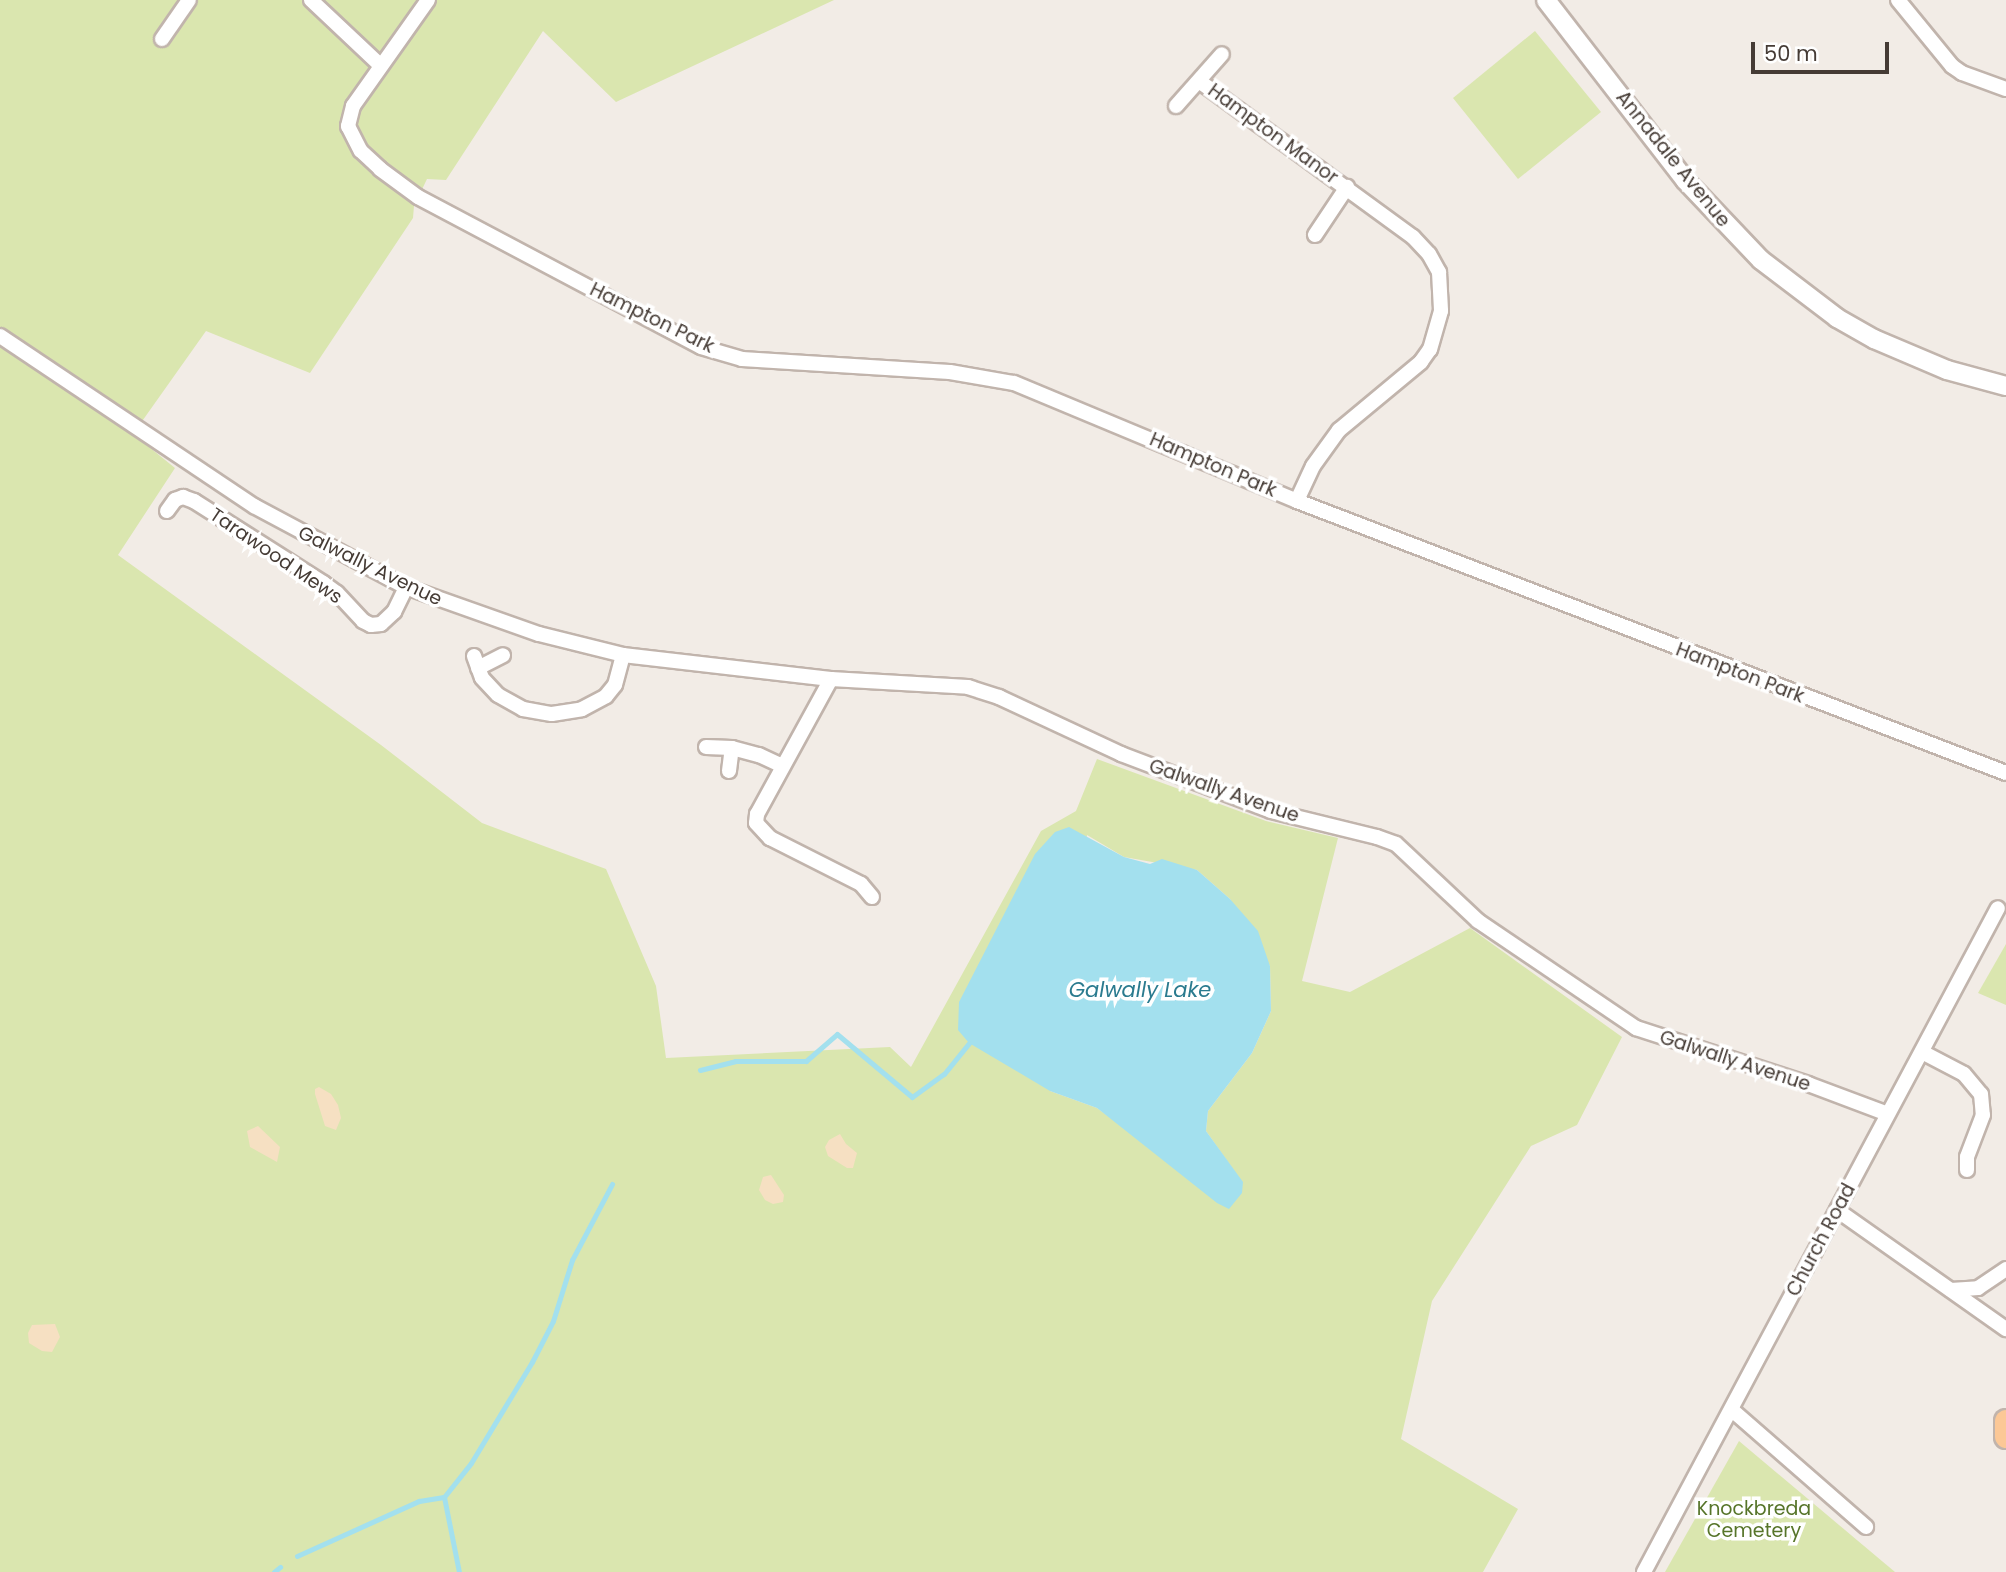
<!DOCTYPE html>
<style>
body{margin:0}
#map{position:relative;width:2006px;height:1572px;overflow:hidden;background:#f2ece6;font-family:Poppins,sans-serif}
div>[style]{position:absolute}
.green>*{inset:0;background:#dae6af}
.sand>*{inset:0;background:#f6e0c2}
.water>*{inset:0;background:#a3e0ee}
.stream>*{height:5px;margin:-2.5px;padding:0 2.5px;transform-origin:2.5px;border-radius:2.5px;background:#a3e0ee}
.roads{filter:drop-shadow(2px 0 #c1b4ac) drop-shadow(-2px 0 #c1b4ac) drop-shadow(0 2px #c1b4ac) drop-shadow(0 -2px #c1b4ac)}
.minor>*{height:14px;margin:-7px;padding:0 7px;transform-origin:7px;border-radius:7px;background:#fff}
.tertiary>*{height:18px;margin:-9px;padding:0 9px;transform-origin:9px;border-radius:9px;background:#fff}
.primary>*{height:23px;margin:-11.5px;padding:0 11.5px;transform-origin:11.5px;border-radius:11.5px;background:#fcc896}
span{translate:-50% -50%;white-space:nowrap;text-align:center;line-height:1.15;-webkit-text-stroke:7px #fff;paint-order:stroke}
.street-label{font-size:19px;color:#453b35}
.park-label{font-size:19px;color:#57752a}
.water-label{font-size:21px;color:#2b7b8f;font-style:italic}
.scale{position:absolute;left:1751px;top:42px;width:138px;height:32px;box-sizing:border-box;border:4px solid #453b35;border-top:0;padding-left:9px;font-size:21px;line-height:24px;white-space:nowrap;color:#453b35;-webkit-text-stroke:5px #fff;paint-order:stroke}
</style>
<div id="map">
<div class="green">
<i style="clip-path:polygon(evenodd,0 0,834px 0,616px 102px,543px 31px,446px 180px,427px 179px,414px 206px,413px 218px,310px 373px,206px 331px,133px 434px,175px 468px,118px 555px,381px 745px,482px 823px,606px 869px,656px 986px,666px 1058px,890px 1047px,911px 1067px,1041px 831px,1076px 811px,1097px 759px,1266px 821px,1338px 838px,1302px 981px,1350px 992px,1470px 928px,1622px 1037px,1577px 1125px,1531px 1146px,1432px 1301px,1401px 1439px,1518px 1509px,1483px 1572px,0 1572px,0 0,1087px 835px,1124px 857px,1197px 870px,1230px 899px,1270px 966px,1271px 1011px,1252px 1053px,1208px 1111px,1206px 1131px,1242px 1182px,1120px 1125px,1097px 1108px,1050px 1091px,1087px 835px)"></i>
<i style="clip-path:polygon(1535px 31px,1601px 112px,1518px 179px,1453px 98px)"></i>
<i style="clip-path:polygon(2006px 944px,2006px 1005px,1978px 993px)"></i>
<i style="clip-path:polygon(1739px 1441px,1895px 1572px,1665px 1572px)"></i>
</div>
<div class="sand">
<i style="clip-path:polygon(319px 1087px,331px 1094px,338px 1105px,341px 1118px,336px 1130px,325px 1126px,315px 1094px,315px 1089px)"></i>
<i style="clip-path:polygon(258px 1126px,280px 1147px,277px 1162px,250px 1147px,247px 1131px)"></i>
<i style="clip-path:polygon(840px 1134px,846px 1144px,857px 1153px,853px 1168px,847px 1168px,828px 1156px,825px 1147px,829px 1140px)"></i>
<i style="clip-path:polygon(771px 1175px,784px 1195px,783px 1202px,773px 1204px,765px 1200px,759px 1190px,763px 1177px)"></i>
<i style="clip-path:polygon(55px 1324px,60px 1337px,52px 1352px,42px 1351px,29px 1343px,28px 1333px,32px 1325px)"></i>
</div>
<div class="water">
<i style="clip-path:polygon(1069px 827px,1124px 857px,1150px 864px,1162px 859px,1197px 870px,1230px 899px,1258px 931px,1270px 966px,1271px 1011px,1252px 1053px,1208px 1111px,1206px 1131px,1243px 1182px,1242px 1193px,1229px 1209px,1217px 1203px,1097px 1108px,1050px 1091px,969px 1043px,958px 1030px,959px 1002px,1035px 854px,1055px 832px)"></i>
</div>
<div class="stream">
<i style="left:700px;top:1070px;width:36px;rotate:-14deg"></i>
<i style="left:735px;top:1061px;width:71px"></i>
<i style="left:806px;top:1061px;width:41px;rotate:-41.1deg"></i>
<i style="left:837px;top:1034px;width:98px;rotate:40deg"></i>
<i style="left:912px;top:1097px;width:39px;rotate:-36deg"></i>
<i style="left:944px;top:1074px;width:40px;rotate:-51deg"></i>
<i style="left:444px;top:1497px;width:76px;rotate:78.7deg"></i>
<i style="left:297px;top:1556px;width:134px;rotate:-24.3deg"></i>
<i style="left:419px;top:1501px;width:25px;rotate:-9deg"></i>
<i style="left:444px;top:1497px;width:43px;rotate:-51.5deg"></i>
<i style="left:471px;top:1463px;width:118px;rotate:-58.9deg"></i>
<i style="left:532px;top:1362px;width:46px;rotate:-62.9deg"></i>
<i style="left:553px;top:1321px;width:64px;rotate:-72.7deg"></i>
<i style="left:572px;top:1260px;width:86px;rotate:-62.2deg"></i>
<i style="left:274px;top:1572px;width:8px;rotate:-40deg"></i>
</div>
<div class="roads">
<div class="minor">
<i style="left:311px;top:0;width:95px;rotate:43.3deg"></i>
<i style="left:428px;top:0;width:130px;rotate:125.3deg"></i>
<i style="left:353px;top:106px;width:21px;rotate:104deg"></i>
<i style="left:348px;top:126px;width:28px;rotate:63deg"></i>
<i style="left:361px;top:151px;width:26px;rotate:43deg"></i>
<i style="left:380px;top:169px;width:47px;rotate:36.4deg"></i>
<i style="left:418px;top:197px;width:320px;rotate:27.9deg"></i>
<i style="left:701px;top:347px;width:43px;rotate:16.3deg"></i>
<i style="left:742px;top:359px;width:208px;rotate:3.6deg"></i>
<i style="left:950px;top:372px;width:65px;rotate:9.8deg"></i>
<i style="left:1014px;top:383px;width:307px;rotate:22.6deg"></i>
<i style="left:1297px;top:501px;width:759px;rotate:20.99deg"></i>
<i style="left:1898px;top:0;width:85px;rotate:50.7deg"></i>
<i style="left:1952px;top:66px;width:12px;rotate:35deg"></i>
<i style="left:1962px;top:73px;width:47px;rotate:20deg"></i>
<i style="left:162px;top:39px;width:47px;rotate:-55.3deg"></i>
<i style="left:1199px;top:81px;width:265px;rotate:36.1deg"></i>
<i style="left:1413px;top:237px;width:23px;rotate:47deg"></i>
<i style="left:1429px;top:254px;width:21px;rotate:61deg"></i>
<i style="left:1439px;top:272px;width:39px;rotate:87deg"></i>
<i style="left:1441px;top:311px;width:40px;rotate:106deg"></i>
<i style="left:1430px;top:349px;width:16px;rotate:125deg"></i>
<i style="left:1421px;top:362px;width:107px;rotate:140.3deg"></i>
<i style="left:1339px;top:430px;width:44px;rotate:125.8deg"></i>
<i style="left:1313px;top:466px;width:38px;rotate:115deg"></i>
<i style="left:1176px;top:106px;width:69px;rotate:-48.5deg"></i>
<i style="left:1315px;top:235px;width:58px;rotate:-56.3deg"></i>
<i style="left:0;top:336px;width:306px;rotate:33.8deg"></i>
<i style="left:254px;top:506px;width:172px;rotate:28.1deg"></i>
<i style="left:406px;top:587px;width:141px;rotate:19.5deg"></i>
<i style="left:539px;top:634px;width:87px;rotate:14deg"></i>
<i style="left:623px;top:655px;width:209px;rotate:6.6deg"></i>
<i style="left:831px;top:679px;width:137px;rotate:3.3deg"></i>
<i style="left:968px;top:687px;width:33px;rotate:18deg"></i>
<i style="left:999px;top:697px;width:135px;rotate:25deg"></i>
<i style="left:1121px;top:754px;width:160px;rotate:20.8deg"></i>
<i style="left:1271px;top:811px;width:109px;rotate:13.8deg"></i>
<i style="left:1377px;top:837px;width:20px;rotate:20deg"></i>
<i style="left:1396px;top:844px;width:112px;rotate:43.2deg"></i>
<i style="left:1478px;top:921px;width:191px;rotate:34.1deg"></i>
<i style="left:1636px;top:1028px;width:181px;rotate:18deg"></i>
<i style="left:1808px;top:1084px;width:85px;rotate:20.6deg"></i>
<i style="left:167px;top:511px;width:14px;rotate:-54deg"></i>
<i style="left:175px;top:500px;width:9px;rotate:-21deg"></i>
<i style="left:183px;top:497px;width:12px;rotate:20deg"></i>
<i style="left:194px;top:501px;width:153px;rotate:32.4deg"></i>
<i style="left:323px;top:583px;width:17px;rotate:36deg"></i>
<i style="left:337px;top:593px;width:38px;rotate:47deg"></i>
<i style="left:363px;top:621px;width:9px;rotate:27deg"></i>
<i style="left:371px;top:625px;width:10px;rotate:-6deg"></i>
<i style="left:381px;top:624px;width:18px;rotate:-43deg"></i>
<i style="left:394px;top:612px;width:28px;rotate:-64deg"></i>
<i style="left:474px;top:656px;width:23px;rotate:70deg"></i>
<i style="left:482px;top:678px;width:23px;rotate:47deg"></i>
<i style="left:498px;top:695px;width:29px;rotate:29deg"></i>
<i style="left:523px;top:709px;width:29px;rotate:10deg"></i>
<i style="left:552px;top:714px;width:30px;rotate:-9deg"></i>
<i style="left:582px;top:709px;width:27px;rotate:-28deg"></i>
<i style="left:606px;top:696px;width:14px;rotate:-51deg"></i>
<i style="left:615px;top:685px;width:31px;rotate:-75deg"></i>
<i style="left:478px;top:668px;width:28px;rotate:-27deg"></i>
<i style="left:831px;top:679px;width:154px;rotate:118.7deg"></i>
<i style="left:757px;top:814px;width:9px;rotate:96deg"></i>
<i style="left:756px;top:823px;width:21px;rotate:47deg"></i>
<i style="left:770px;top:838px;width:102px;rotate:26.8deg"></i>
<i style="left:861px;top:884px;width:17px;rotate:50deg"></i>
<i style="left:706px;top:747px;width:26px;rotate:2deg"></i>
<i style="left:732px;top:748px;width:28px;rotate:15deg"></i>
<i style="left:759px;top:755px;width:26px;rotate:25deg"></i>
<i style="left:729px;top:771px;width:23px;rotate:-83deg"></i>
<i style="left:1922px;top:1052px;width:47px;rotate:27.6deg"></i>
<i style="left:1964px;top:1074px;width:26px;rotate:50deg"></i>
<i style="left:1981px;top:1094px;width:21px;rotate:85deg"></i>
<i style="left:1983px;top:1115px;width:45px;rotate:110.9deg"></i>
<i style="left:1967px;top:1157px;width:13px;rotate:90deg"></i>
<i style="left:1837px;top:1210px;width:207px;rotate:35.2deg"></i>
<i style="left:1951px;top:1290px;width:27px;rotate:-4deg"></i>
<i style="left:1978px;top:1288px;width:34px;rotate:-34deg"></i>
<i style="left:1732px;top:1410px;width:178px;rotate:41.1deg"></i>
<i style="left:1644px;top:1572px;width:752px;rotate:-61.94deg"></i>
</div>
<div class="tertiary">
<i style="left:1546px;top:0;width:227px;rotate:52.3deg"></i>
<i style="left:1685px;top:180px;width:110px;rotate:46.5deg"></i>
<i style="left:1761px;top:260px;width:96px;rotate:37.3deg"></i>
<i style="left:1837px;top:318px;width:43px;rotate:29.6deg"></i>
<i style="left:1874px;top:339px;width:79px;rotate:23deg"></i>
<i style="left:1947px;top:370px;width:61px;rotate:15.2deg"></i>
</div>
<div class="primary">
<i style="left:2006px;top:1421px;width:15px;rotate:90deg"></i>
</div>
</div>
<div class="street-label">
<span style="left:1273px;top:134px;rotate:36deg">Hampton Manor</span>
<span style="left:1673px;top:159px;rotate:51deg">Annadale Avenue</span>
<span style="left:652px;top:318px;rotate:26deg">Hampton Park</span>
<span style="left:1213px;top:465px;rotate:23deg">Hampton Park</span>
<span style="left:276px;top:556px;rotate:34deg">Tarawood Mews</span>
<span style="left:370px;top:566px;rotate:26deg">Galwally Avenue</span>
<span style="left:1740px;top:673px;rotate:21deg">Hampton Park</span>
<span style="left:1224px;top:791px;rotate:19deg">Galwally Avenue</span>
<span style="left:1735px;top:1061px;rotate:18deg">Galwally Avenue</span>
<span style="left:1821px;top:1240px;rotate:-62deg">Church Road</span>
</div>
<div class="park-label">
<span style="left:1754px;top:1520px">Knockbreda<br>Cemetery</span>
</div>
<div class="water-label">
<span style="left:1140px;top:990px">Galwally Lake</span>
</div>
<div class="scale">50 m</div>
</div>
